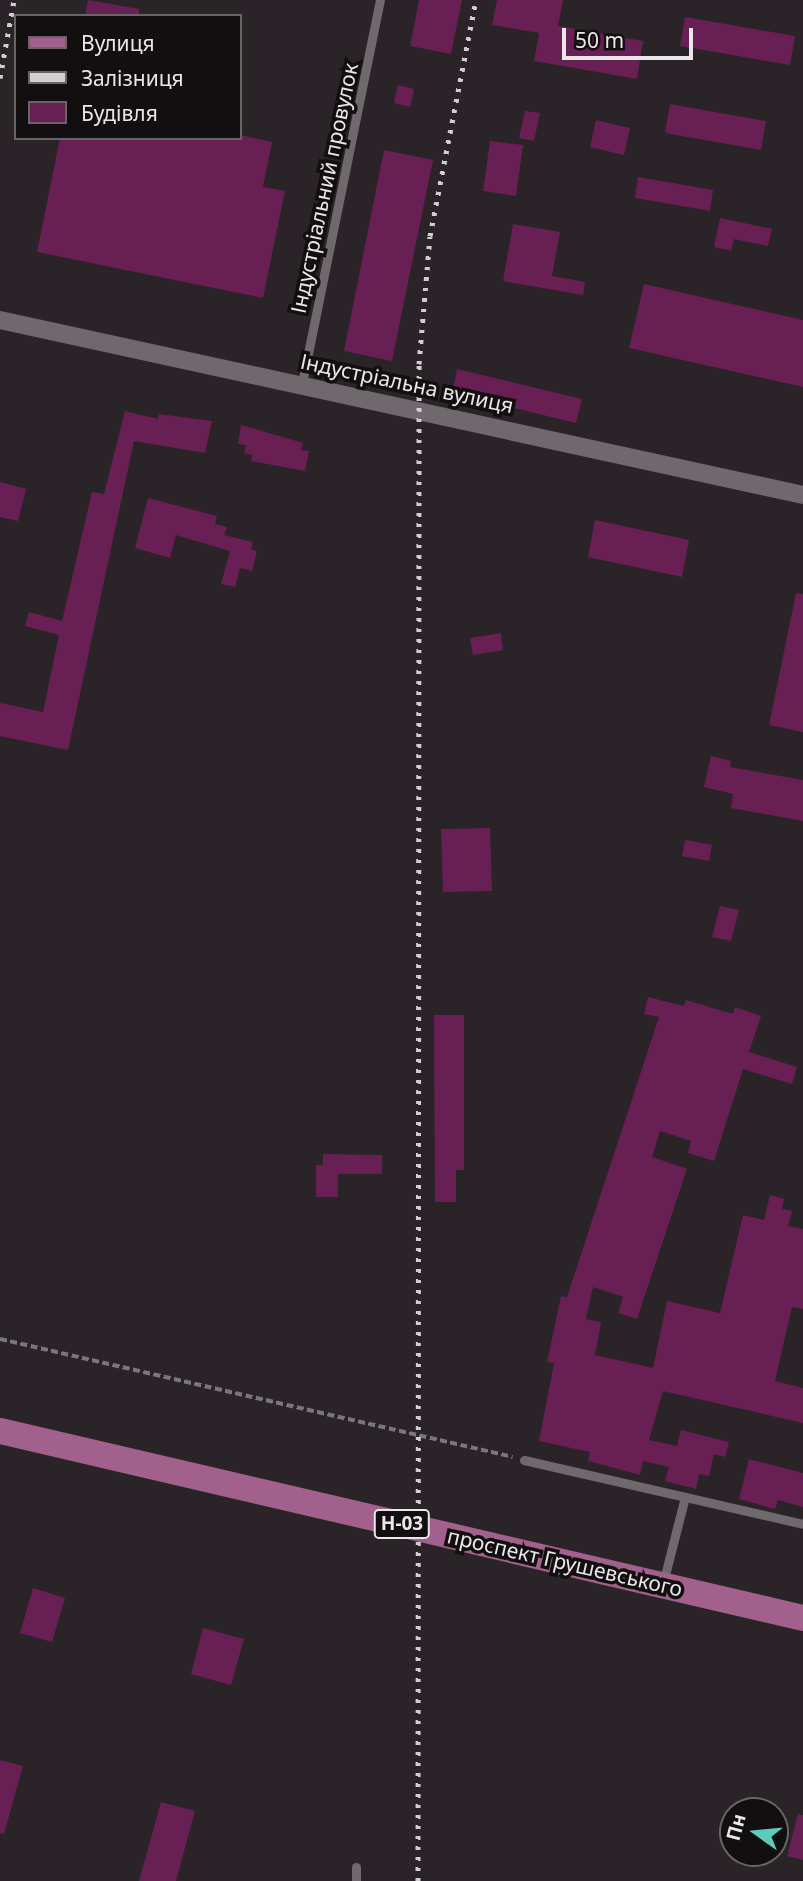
<!DOCTYPE html>
<meta charset="utf-8">
<style>
body{margin:0}
#map{position:relative;width:803px;height:1881px;overflow:hidden;background:#2a2428;font-family:"Noto Sans",sans-serif}
div>[style]{position:absolute}
.building>*{inset:0;background:#681f54}
.path>*{height:3.5px;margin-top:-1.75px;transform-origin:0;background:repeating-linear-gradient(90deg,#7b7679 0 7px,transparent 0 10.5px)}
.lane>*{height:9px;margin:-4.5px;padding:0 4.5px;transform-origin:4.5px;border-radius:4.5px;background:#6f686c}
.street>*{height:18px;margin:-9px;padding:0 9px;transform-origin:9px;border-radius:9px;background:#6f686c}
.primary>*{height:26px;margin:-13px;padding:0 13px;transform-origin:13px;border-radius:13px;background:#a1618c}
.rail>*{height:5px;margin-top:-2.5px;transform-origin:0;background:repeating-linear-gradient(90deg,#d1cdd0 0 3.5px,transparent 0 10.5px)}
span{translate:-50% -50%;white-space:nowrap;text-align:center;line-height:1.15;-webkit-text-stroke:7px #110f10;paint-order:stroke}
.shield-label span{padding:2px 5px;background:#110f10;border:2px solid;border-radius:5px;-webkit-text-stroke-width:0}
.shield-label{font-size:19px;color:#eae6e9;font-weight:700}
.street-label{font-size:21px;color:#eae6e9}
.legend{position:absolute;left:14px;top:14px;width:228px;height:126px;box-sizing:border-box;background:#110f10;border:2px solid #686567;margin:0;padding:9px 12px;list-style:none;font-size:21px;color:#eae6e9}
.legend li{display:flex;align-items:center;gap:14px;height:35px}
.legend b{width:35px;border:2px solid #686567}
.north{position:absolute;left:719px;top:1797px;width:70px;height:70px;box-sizing:border-box;background:#110f10;border:2px solid #686567;border-radius:50%;rotate:285deg;font-size:19px;font-weight:700;line-height:28px;text-align:center;color:#eae6e9}
.north::after{content:'';display:block;margin:auto;width:24px;height:32px;background:#5acebd;clip-path:polygon(50% 0,100% 100%,50% 72%,0 100%)}
.scale{position:absolute;left:562px;top:28px;width:131px;height:32px;box-sizing:border-box;border:4px solid #eae6e9;border-top:0;padding-left:9px;font-size:21px;line-height:24px;white-space:nowrap;color:#eae6e9;-webkit-text-stroke:5px #110f10;paint-order:stroke}
</style>
<div id="map">
<div class="building">
<i style="clip-path:polygon(88px 0,139px 9px,139px 16px,85px 16px)"></i>
<i style="clip-path:polygon(419px 0,462px 0,451px 54px,410px 46px)"></i>
<i style="clip-path:polygon(497px 0,563px 0,558px 26px,643px 41px,637px 79px,534px 61px,539px 33px,492px 25px)"></i>
<i style="clip-path:polygon(685px 17px,795px 36px,790px 65px,680px 46px)"></i>
<i style="clip-path:polygon(398px 85px,414px 89px,410px 107px,394px 103px)"></i>
<i style="clip-path:polygon(670px 104px,766px 121px,761px 150px,665px 133px)"></i>
<i style="clip-path:polygon(525px 111px,540px 113px,534px 141px,519px 138px)"></i>
<i style="clip-path:polygon(596px 120px,630px 128px,624px 155px,590px 147px)"></i>
<i style="clip-path:polygon(240px 135px,272px 142px,263px 187px,285px 191px,263px 298px,37px 252px,60px 138px)"></i>
<i style="clip-path:polygon(490px 141px,523px 145px,516px 196px,483px 191px)"></i>
<i style="clip-path:polygon(384px 150px,433px 160px,392px 361px,344px 351px)"></i>
<i style="clip-path:polygon(638px 177px,713px 190px,710px 211px,635px 198px)"></i>
<i style="clip-path:polygon(720px 218px,772px 229px,768px 246px,734px 239px,731px 251px,714px 247px)"></i>
<i style="clip-path:polygon(513px 224px,560px 232px,552px 276px,585px 282px,583px 295px,503px 281px)"></i>
<i style="clip-path:polygon(644px 284px,803px 320px,803px 387px,629px 348px)"></i>
<i style="clip-path:polygon(457px 369px,582px 399px,576px 423px,452px 393px)"></i>
<i style="clip-path:polygon(125px 411px,158px 419px,159px 414px,212px 421px,205px 453px,134px 441px,68px 750px,0 736px,0 703px,43px 712px,59px 635px,25px 626px,29px 612px,62px 621px,92px 492px,104px 494px)"></i>
<i style="clip-path:polygon(241px 425px,303px 443px,301px 450px,309px 451px,305px 471px,251px 461px,252px 455px,244px 453px,246px 445px,238px 444px)"></i>
<i style="clip-path:polygon(0 482px,26px 489px,18px 521px,0 517px)"></i>
<i style="clip-path:polygon(148px 498px,217px 516px,215px 524px,227px 527px,224px 535px,253px 542px,251px 549px,257px 551px,252px 571px,240px 568px,235px 587px,221px 584px,230px 551px,176px 535px,170px 558px,135px 548px)"></i>
<i style="clip-path:polygon(595px 520px,689px 540px,682px 577px,588px 557px)"></i>
<i style="clip-path:polygon(796px 593px,803px 594px,803px 732px,769px 725px)"></i>
<i style="clip-path:polygon(501px 633px,503px 650px,473px 655px,470px 638px)"></i>
<i style="clip-path:polygon(711px 756px,731px 761px,730px 767px,803px 780px,803px 821px,731px 808px,733px 794px,704px 787px)"></i>
<i style="clip-path:polygon(490px 828px,492px 891px,443px 892px,441px 829px)"></i>
<i style="clip-path:polygon(685px 840px,712px 845px,709px 861px,682px 856px)"></i>
<i style="clip-path:polygon(720px 906px,739px 910px,731px 941px,712px 937px)"></i>
<i style="clip-path:polygon(648px 997px,684px 1006px,686px 1000px,733px 1014px,735px 1007px,761px 1016px,749px 1052px,797px 1067px,792px 1084px,743px 1069px,714px 1161px,688px 1153px,691px 1141px,660px 1131px,652px 1157px,687px 1169px,637px 1319px,618px 1313px,623px 1297px,593px 1287px,586px 1319px,601px 1322px,595px 1355px,653px 1368px,667px 1301px,720px 1313px,743px 1215px,764px 1220px,770px 1195px,784px 1199px,782px 1209px,792px 1211px,788px 1226px,803px 1229px,803px 1309px,792px 1307px,775px 1381px,803px 1388px,803px 1423px,663px 1391px,649px 1440px,677px 1446px,681px 1430px,729px 1442px,725px 1457px,714px 1454px,709px 1476px,699px 1474px,696px 1489px,665px 1481px,669px 1467px,643px 1461px,640px 1475px,588px 1461px,590px 1452px,539px 1441px,554px 1363px,547px 1362px,561px 1296px,567px 1297px,659px 1017px,644px 1014px)"></i>
<i style="clip-path:polygon(434px 1015px,464px 1015px,464px 1170px,456px 1170px,456px 1202px,435px 1202px)"></i>
<i style="clip-path:polygon(323px 1154px,382px 1155px,382px 1174px,338px 1174px,338px 1197px,316px 1197px,316px 1165px,323px 1165px)"></i>
<i style="clip-path:polygon(749px 1459px,803px 1473px,803px 1507px,778px 1500px,775px 1509px,739px 1499px)"></i>
<i style="clip-path:polygon(33px 1588px,65px 1598px,52px 1642px,20px 1633px)"></i>
<i style="clip-path:polygon(203px 1628px,244px 1639px,231px 1685px,191px 1674px)"></i>
<i style="clip-path:polygon(0 1760px,23px 1766px,4px 1834px,0 1833px)"></i>
<i style="clip-path:polygon(161px 1802px,195px 1811px,176px 1881px,139px 1881px)"></i>
<i style="clip-path:polygon(798px 1814px,803px 1815px,803px 1860px,787px 1856px)"></i>
</div>
<div class="path">
<i style="left:0;top:1339px;width:526px;rotate:12.95deg"></i>
</div>
<div class="lane">
<i style="left:302px;top:383px;width:391px;rotate:-78.5deg"></i>
<i style="left:524px;top:1460px;width:286px;rotate:12.9deg"></i>
<i style="left:663px;top:1583px;width:89px;rotate:-75.7deg"></i>
<i style="left:356px;top:1881px;width:14px;rotate:-90deg"></i>
</div>
<div class="street">
<i style="left:0;top:320px;width:822px;rotate:12.29deg"></i>
</div>
<div class="primary">
<i style="left:0;top:1431px;width:824px;rotate:13.11deg"></i>
</div>
<div class="rail">
<i style="left:0;top:78px;width:79px;rotate:-79.8deg"></i>
<i style="left:418px;top:1881px;width:1517px;rotate:-89.96deg"></i>
<i style="left:419px;top:364px;width:128px;rotate:-85.1deg"></i>
<i style="left:430px;top:236px;width:240px;rotate:-79deg"></i>
</div>
<div class="shield-label">
<span style="left:402px;top:1524px">Н-03</span>
</div>
<div class="street-label">
<span style="left:324px;top:188px;rotate:-78deg">Індустріальний провулок</span>
<span style="left:407px;top:383px;rotate:12deg">Індустріальна вулиця</span>
<span style="left:565px;top:1562px;rotate:13deg">проспект Грушевського</span>
</div>
<ul class="legend">
<li><b style="height:9px;background:#a1618c"></b>Вулиця</li>
<li><b style="height:9px;background:#d1cdd0"></b>Залізниця</li>
<li><b style="height:19px;background:#681f54"></b>Будівля</li>
</ul>
<div class="north">Пн</div>
<div class="scale">50 m</div>
</div>
